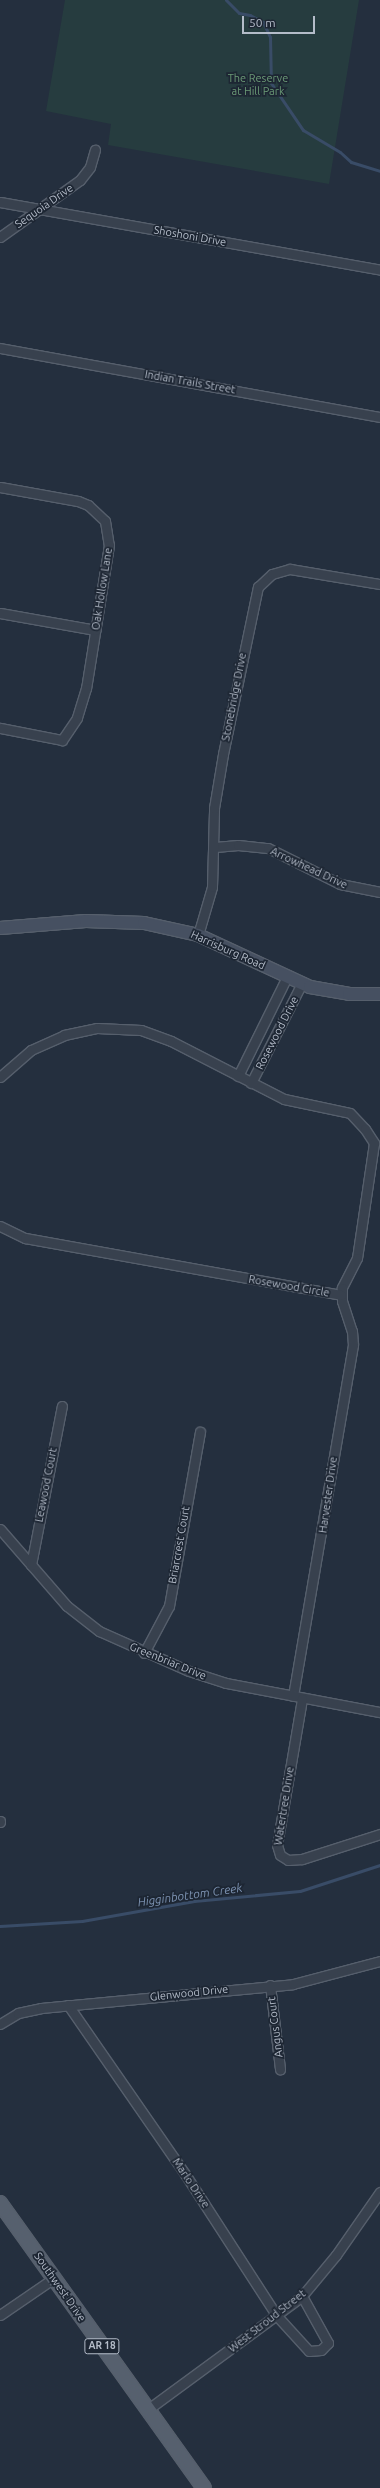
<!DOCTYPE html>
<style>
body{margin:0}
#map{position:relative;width:380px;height:2488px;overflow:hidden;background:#242f3e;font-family:Ubuntu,sans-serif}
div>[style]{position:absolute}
.green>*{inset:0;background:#263c3f}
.stream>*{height:3px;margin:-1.5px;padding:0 1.5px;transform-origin:1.5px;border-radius:1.5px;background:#394c67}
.roads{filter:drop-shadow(1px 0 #565f6c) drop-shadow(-1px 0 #565f6c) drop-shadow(0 1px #565f6c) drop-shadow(0 -1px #565f6c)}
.street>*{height:9px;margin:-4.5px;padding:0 4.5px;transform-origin:4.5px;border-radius:4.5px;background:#38414e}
.secondary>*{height:12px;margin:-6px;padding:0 6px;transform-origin:6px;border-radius:6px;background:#465061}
.primary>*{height:14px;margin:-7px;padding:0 7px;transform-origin:7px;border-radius:7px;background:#56606e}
span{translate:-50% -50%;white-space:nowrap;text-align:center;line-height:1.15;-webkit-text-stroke:3.5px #1d2633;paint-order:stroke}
.shield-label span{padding:1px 3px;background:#1d2633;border:1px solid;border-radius:3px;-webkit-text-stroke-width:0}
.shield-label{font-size:10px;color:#b4bcc9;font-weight:700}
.park-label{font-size:11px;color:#6b9a76}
.street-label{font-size:11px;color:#b4bcc9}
.water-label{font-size:12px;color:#7c92b1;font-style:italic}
.scale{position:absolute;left:242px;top:16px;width:73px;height:18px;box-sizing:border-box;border:2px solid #b4bcc9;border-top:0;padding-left:5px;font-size:12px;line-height:14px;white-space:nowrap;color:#b4bcc9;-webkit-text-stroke:3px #1d2633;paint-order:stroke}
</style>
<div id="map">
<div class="green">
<i style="clip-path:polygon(65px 0,359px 0,329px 184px,108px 145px,111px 124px,46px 111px)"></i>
</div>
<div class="stream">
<i style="left:226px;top:0;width:18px;rotate:45deg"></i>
<i style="left:239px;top:13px;width:11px;rotate:10deg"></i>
<i style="left:250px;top:15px;width:15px;rotate:28deg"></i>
<i style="left:263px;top:22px;width:17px;rotate:65deg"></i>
<i style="left:270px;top:37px;width:46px;rotate:88.8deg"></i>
<i style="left:271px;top:83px;width:57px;rotate:55.8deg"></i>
<i style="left:303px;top:130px;width:43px;rotate:30.7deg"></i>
<i style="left:340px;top:152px;width:15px;rotate:42deg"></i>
<i style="left:351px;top:162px;width:30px;rotate:17deg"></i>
<i style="left:0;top:1926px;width:82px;rotate:-3.5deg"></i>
<i style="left:82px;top:1921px;width:114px;rotate:-10.1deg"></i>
<i style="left:194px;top:1901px;width:106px;rotate:-5.4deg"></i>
<i style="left:300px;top:1891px;width:84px;rotate:-18deg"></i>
</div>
<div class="roads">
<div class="street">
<i style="left:0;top:202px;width:386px;rotate:10.1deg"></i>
<i style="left:0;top:237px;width:98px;rotate:-35.5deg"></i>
<i style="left:80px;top:180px;width:16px;rotate:-52deg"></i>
<i style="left:90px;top:167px;width:18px;rotate:-74deg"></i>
<i style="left:0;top:348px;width:386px;rotate:10.3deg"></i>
<i style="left:0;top:487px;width:79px;rotate:10.2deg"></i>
<i style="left:78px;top:501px;width:11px;rotate:22deg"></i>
<i style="left:88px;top:505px;width:23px;rotate:43deg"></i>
<i style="left:105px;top:521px;width:24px;rotate:81deg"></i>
<i style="left:109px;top:545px;width:145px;rotate:99.1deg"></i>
<i style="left:86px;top:688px;width:31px;rotate:107deg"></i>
<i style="left:77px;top:718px;width:27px;rotate:124deg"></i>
<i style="left:62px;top:740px;width:63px;rotate:-169deg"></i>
<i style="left:0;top:613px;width:97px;rotate:10.1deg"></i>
<i style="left:215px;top:847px;width:23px;rotate:-5deg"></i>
<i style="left:238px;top:845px;width:30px;rotate:6deg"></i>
<i style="left:268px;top:848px;width:80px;rotate:26.6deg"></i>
<i style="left:340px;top:884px;width:41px;rotate:11.3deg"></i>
<i style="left:198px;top:935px;width:50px;rotate:-73.7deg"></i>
<i style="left:212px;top:887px;width:79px;rotate:-88.5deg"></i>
<i style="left:214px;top:808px;width:55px;rotate:-80.5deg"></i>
<i style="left:223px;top:754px;width:171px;rotate:-78.2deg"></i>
<i style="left:258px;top:587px;width:19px;rotate:-43deg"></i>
<i style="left:272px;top:574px;width:19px;rotate:-16deg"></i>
<i style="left:290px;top:569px;width:91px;rotate:9.5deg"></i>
<i style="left:238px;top:1076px;width:110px;rotate:-63.7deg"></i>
<i style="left:0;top:1077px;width:41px;rotate:-41.1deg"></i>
<i style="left:31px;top:1050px;width:36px;rotate:-24deg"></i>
<i style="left:64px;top:1035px;width:34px;rotate:-12deg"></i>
<i style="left:97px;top:1028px;width:44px;rotate:2.6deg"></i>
<i style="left:141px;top:1030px;width:32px;rotate:20deg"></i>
<i style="left:171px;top:1041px;width:127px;rotate:27.2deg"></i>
<i style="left:284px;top:1099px;width:67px;rotate:12deg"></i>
<i style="left:350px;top:1113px;width:22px;rotate:47deg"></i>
<i style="left:365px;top:1129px;width:17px;rotate:57deg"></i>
<i style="left:374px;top:1143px;width:116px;rotate:98.4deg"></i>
<i style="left:357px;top:1258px;width:34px;rotate:117deg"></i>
<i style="left:342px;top:1288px;width:13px;rotate:90deg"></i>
<i style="left:342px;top:1301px;width:32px;rotate:72deg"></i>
<i style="left:352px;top:1331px;width:14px;rotate:86deg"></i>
<i style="left:353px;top:1345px;width:356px;rotate:99.7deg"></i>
<i style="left:251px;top:1083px;width:112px;rotate:-63deg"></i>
<i style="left:0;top:1226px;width:28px;rotate:26deg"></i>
<i style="left:25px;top:1238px;width:321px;rotate:10.2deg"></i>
<i style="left:0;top:1529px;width:102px;rotate:49deg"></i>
<i style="left:67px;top:1606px;width:41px;rotate:38deg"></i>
<i style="left:99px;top:1631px;width:98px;rotate:24deg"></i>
<i style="left:189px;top:1671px;width:39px;rotate:18deg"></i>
<i style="left:226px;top:1683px;width:157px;rotate:10.7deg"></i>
<i style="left:31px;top:1565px;width:162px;rotate:-79deg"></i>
<i style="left:144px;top:1653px;width:53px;rotate:-62deg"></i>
<i style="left:169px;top:1606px;width:177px;rotate:-79.9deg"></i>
<i style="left:302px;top:1699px;width:148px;rotate:99.7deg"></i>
<i style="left:277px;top:1845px;width:10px;rotate:73deg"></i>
<i style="left:280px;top:1855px;width:9px;rotate:32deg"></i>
<i style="left:288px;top:1860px;width:14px;rotate:-4deg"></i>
<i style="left:302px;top:1859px;width:82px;rotate:-17.8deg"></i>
<i style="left:0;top:1821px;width:1px;rotate:90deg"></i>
<i style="left:270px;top:1985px;width:85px;rotate:83.2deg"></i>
<i style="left:68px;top:2005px;width:206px;rotate:55.3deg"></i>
<i style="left:185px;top:2174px;width:169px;rotate:57.1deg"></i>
<i style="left:277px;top:2316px;width:47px;rotate:47.6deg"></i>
<i style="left:309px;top:2351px;width:12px;rotate:-5deg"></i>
<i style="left:321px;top:2350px;width:10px;rotate:-45deg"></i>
<i style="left:328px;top:2343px;width:54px;rotate:-119deg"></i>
<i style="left:0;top:2024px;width:21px;rotate:-31deg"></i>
<i style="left:18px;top:2013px;width:24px;rotate:-12deg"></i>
<i style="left:41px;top:2008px;width:253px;rotate:-5.4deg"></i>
<i style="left:293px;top:1984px;width:90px;rotate:-14.8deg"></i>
<i style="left:0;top:2315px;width:65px;rotate:-34.4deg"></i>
<i style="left:147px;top:2410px;width:192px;rotate:-36.3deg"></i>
<i style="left:302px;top:2296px;width:53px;rotate:-50.3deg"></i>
<i style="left:336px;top:2255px;width:77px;rotate:-55.1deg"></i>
</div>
<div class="secondary">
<i style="left:0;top:928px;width:86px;rotate:-4.7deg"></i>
<i style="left:86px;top:921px;width:58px;rotate:2deg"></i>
<i style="left:144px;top:923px;width:55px;rotate:12.5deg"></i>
<i style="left:198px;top:935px;width:123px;rotate:24.9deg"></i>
<i style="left:310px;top:987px;width:40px;rotate:10deg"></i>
<i style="left:349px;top:994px;width:31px"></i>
</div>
<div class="primary">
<i style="left:0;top:2203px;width:350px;rotate:54.4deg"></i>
</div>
</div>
<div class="shield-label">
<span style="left:102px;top:2346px">AR 18</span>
</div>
<div class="park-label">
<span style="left:258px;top:85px">The Reserve<br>at Hill Park</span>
</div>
<div class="street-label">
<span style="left:44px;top:206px;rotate:-35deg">Sequoia Drive</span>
<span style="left:190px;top:236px;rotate:10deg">Shoshoni Drive</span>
<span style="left:190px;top:382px;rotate:10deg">Indian Trails Street</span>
<span style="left:102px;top:589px;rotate:-81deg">Oak Hollow Lane</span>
<span style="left:234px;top:697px;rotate:-79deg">Stonebridge Drive</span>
<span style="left:309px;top:868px;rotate:25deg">Arrowhead Drive</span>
<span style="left:228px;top:950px;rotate:24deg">Harrisburg Road</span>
<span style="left:277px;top:1033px;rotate:-63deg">Rosewood Drive</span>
<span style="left:289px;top:1286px;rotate:10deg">Rosewood Circle</span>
<span style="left:46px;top:1485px;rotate:-79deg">Leawood Court</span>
<span style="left:328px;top:1495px;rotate:-82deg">Harvester Drive</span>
<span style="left:179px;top:1545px;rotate:-80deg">Briarcrest Court</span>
<span style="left:168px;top:1661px;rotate:22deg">Greenbriar Drive</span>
<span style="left:284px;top:1806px;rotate:-81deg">Watertree Drive</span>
<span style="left:189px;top:1993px;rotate:-6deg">Glenwood Drive</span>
<span style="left:275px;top:2027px;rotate:-97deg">Angus Court</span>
<span style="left:191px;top:2183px;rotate:56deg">Marlo Drive</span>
<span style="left:60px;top:2287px;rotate:55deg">Southwest Drive</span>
<span style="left:267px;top:2321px;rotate:-38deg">West Stroud Street</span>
</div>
<div class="water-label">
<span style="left:190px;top:1895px;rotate:-8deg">Higginbottom Creek</span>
</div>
<div class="scale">50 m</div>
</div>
